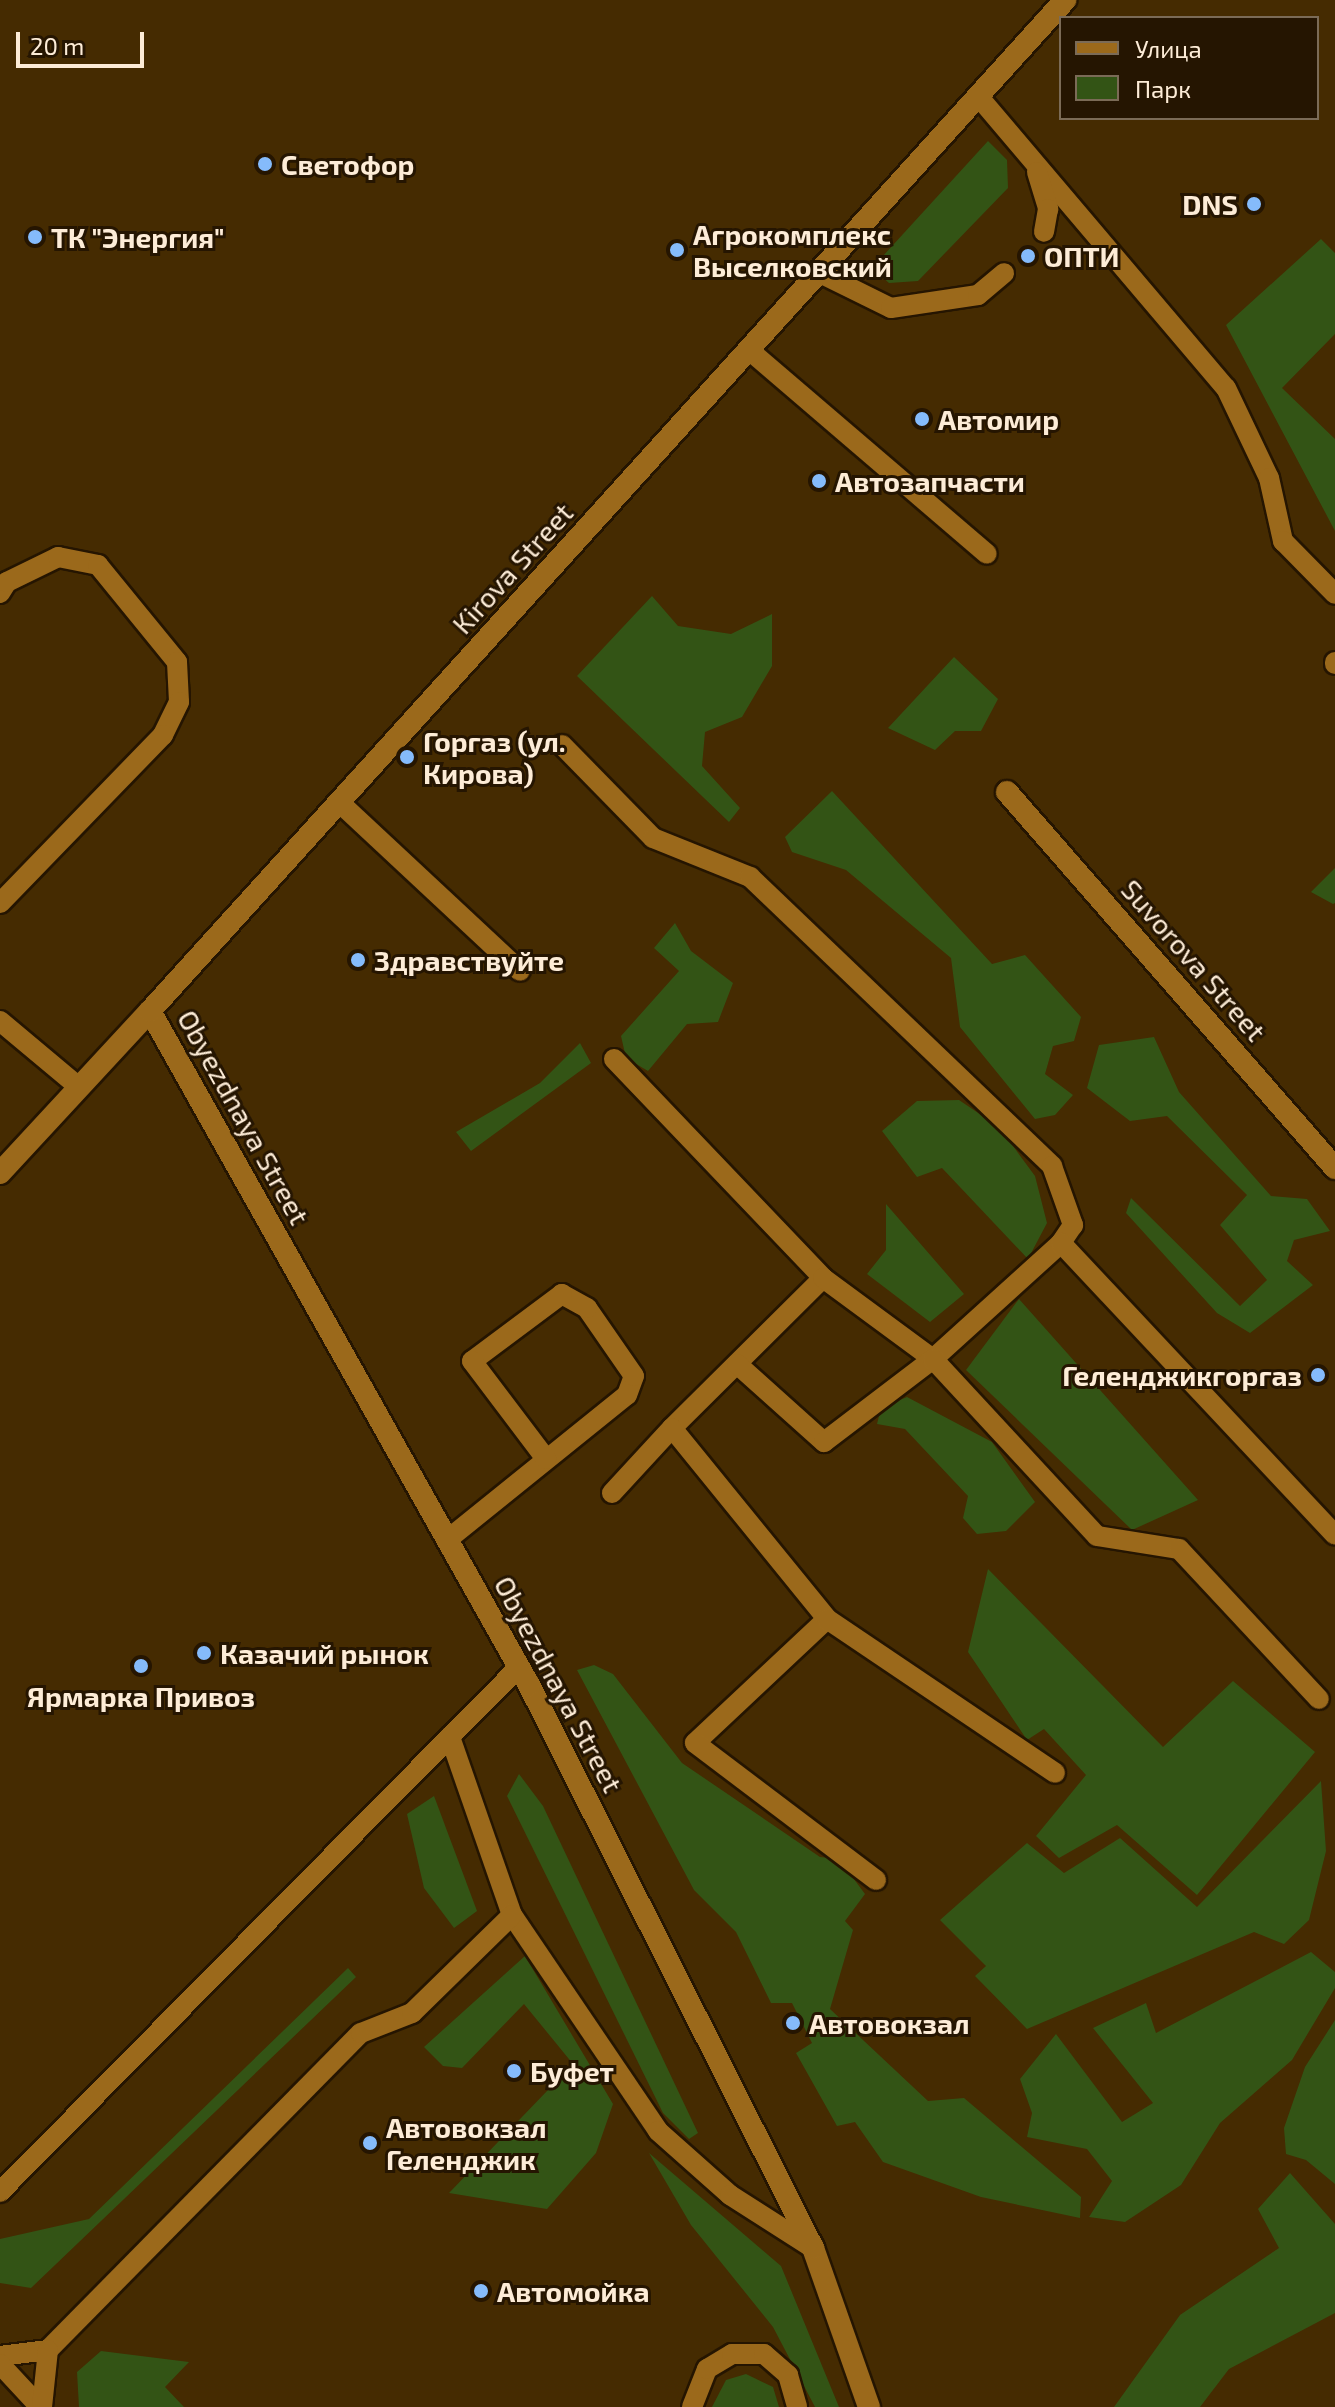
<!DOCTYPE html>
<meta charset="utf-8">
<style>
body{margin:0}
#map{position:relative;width:1335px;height:2407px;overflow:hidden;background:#452b01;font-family:"Exo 2",sans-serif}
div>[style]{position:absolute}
.green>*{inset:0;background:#335415}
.roads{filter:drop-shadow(2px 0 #251501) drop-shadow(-2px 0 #251501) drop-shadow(0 2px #251501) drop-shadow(0 -2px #251501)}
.service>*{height:20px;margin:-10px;padding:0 10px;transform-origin:10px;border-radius:10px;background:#9b691b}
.minor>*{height:22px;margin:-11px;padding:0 11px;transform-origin:11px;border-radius:11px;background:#9b691b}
.secondary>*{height:22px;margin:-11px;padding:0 11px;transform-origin:11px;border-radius:11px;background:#9b691b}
.dots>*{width:22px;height:22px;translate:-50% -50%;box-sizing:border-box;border:4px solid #251501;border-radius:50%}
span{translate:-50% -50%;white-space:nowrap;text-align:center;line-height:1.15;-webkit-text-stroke:6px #251501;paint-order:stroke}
.poi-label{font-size:28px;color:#fdecd7;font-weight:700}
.left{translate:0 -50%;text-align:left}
.right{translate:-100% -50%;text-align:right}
.street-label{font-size:28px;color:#fdecd7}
.legend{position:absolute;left:1059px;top:16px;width:260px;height:104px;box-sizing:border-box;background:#251501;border:2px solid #7b6b57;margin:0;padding:10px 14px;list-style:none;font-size:24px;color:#fdecd7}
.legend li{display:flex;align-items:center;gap:16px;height:40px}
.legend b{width:40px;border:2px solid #7b6b57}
.scale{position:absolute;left:16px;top:32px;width:128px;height:36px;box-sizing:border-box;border:4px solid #fdecd7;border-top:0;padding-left:10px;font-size:24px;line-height:28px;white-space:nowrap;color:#fdecd7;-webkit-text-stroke:6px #251501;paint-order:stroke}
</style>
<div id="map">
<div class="green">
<i style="clip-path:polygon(988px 141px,1007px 160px,1008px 188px,918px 281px,889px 283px,872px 268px)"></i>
<i style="clip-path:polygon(1321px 239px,1335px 253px,1335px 334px,1282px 388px,1335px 439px,1335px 531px,1226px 325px)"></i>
<i style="clip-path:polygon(652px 596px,678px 626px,731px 634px,772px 614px,772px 666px,742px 717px,705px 732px,702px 766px,740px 808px,729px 822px,577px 676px)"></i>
<i style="clip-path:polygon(954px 657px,998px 699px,981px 731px,955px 731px,935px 750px,888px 728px)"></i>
<i style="clip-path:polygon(832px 791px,992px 964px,1025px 955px,1081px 1017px,1074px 1041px,1053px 1046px,1045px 1074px,1073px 1095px,1055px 1115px,1035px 1119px,960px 1027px,951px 958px,846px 870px,792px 852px,785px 837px)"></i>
<i style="clip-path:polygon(1335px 868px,1335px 903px,1333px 904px,1311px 892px)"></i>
<i style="clip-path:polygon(675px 923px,691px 951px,733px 983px,718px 1022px,687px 1024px,648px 1071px,626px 1058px,621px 1036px,679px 971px,654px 948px)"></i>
<i style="clip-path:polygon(1154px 1037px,1179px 1092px,1271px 1196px,1307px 1199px,1330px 1231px,1294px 1240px,1287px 1261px,1313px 1285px,1250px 1333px,1217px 1313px,1126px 1213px,1131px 1198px,1240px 1306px,1267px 1280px,1220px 1225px,1247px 1195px,1167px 1116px,1130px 1121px,1087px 1088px,1099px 1045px)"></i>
<i style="clip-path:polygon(580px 1043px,591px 1063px,471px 1151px,456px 1132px,540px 1083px)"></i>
<i style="clip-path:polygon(959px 1100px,999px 1127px,1035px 1176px,1047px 1223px,1028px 1259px,942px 1168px,917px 1177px,882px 1131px,917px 1101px)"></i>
<i style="clip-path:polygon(886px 1204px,964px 1294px,930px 1322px,867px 1274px,886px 1250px)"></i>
<i style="clip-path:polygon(1019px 1299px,1198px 1500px,1132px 1530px,966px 1370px)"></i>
<i style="clip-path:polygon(907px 1397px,992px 1442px,1035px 1502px,1006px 1531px,977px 1534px,963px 1518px,968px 1496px,905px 1429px,877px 1424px,881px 1408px)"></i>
<i style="clip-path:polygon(988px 1569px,1163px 1747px,1233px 1681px,1315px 1752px,1197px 1895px,1117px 1825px,1059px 1858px,1036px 1836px,1086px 1775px,1044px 1729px,1027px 1740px,968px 1652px)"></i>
<i style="clip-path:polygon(594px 1665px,613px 1674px,682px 1763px,820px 1857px,839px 1859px,865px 1894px,845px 1921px,853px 1930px,830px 2009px,928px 2101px,964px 2098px,1081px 2197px,1080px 2218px,981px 2197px,883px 2162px,855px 2122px,837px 2126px,796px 2053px,812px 2043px,792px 2003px,771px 2003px,736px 1932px,694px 1890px,577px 1670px)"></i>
<i style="clip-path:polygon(519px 1774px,543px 1806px,698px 2133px,689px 2139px,663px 2113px,507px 1796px)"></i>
<i style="clip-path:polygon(1321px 1781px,1326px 1851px,1309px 1920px,1284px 1944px,1254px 1932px,1027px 2029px,975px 1976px,986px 1966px,940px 1920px,1027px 1843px,1064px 1873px,1120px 1838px,1197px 1907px)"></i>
<i style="clip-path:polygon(434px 1796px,477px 1911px,454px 1928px,424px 1888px,407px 1814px)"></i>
<i style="clip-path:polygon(1311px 1952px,1335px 1972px,1335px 1988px,1292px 2060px,1220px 2123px,1181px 2185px,1125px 2222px,1089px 2217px,1112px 2181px,1087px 2149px,1027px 2137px,1032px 2113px,1020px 2079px,1056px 2034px,1122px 2122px,1153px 2103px,1093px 2028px,1146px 2003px,1156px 2033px)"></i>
<i style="clip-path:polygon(525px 1956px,613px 2104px,596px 2153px,547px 2209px,449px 2193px,573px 2064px,524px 2004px,462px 2068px,443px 2066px,424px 2047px)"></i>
<i style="clip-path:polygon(348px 1968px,356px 1977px,31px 2288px,0 2283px,0 2239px,89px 2219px)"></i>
<i style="clip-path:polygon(1335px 2020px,1335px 2184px,1306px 2160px,1286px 2154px,1284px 2128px,1305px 2067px)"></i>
<i style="clip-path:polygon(649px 2153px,781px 2266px,839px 2407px,815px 2407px,773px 2327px,691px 2225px)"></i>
<i style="clip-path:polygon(1290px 2173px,1335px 2224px,1335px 2313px,1229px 2369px,1200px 2407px,1114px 2407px,1180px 2315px,1279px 2248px,1258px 2209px)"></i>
<i style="clip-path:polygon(101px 2351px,189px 2362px,165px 2387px,184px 2407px,79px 2407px,77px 2372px)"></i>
<i style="clip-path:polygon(746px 2374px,773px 2387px,779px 2407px,712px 2407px,726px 2380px)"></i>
</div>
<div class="roads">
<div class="service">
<i style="left:978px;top:96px;width:383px;rotate:49.7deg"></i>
<i style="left:1226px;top:388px;width:100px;rotate:64.5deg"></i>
<i style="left:1269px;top:478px;width:65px;rotate:77.5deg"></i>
<i style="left:1283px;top:541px;width:74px;rotate:45.5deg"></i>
<i style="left:1037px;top:172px;width:39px;rotate:73deg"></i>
<i style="left:1048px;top:209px;width:23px;rotate:100deg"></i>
<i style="left:818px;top:272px;width:81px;rotate:26.3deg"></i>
<i style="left:891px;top:308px;width:88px;rotate:-8.5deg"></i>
<i style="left:978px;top:295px;width:34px;rotate:-40deg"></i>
<i style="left:749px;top:350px;width:313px;rotate:40.6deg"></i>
<i style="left:0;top:593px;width:13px;rotate:-58deg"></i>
<i style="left:7px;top:582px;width:57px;rotate:-26.1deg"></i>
<i style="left:58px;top:557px;width:41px;rotate:11.3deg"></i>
<i style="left:98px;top:565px;width:125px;rotate:50.8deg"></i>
<i style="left:177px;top:662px;width:40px;rotate:87.1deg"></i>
<i style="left:179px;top:702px;width:37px;rotate:116deg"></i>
<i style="left:163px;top:735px;width:234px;rotate:134.1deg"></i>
<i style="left:1335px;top:662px;width:2px;rotate:90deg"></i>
<i style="left:562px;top:745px;width:130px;rotate:45.6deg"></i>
<i style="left:653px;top:838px;width:105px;rotate:21.9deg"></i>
<i style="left:750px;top:877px;width:418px;rotate:43.7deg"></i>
<i style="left:1052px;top:1166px;width:63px;rotate:70.4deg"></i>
<i style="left:1073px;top:1225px;width:22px;rotate:124deg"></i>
<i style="left:340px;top:803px;width:246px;rotate:43deg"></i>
<i style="left:0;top:1021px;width:103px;rotate:39.9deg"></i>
<i style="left:614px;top:1059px;width:303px;rotate:46.3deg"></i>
<i style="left:823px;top:1278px;width:213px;rotate:135.2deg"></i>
<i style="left:672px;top:1428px;width:246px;rotate:50.9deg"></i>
<i style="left:827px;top:1619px;width:181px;rotate:136.8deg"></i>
<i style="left:695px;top:1743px;width:227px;rotate:37.1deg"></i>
<i style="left:823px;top:1278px;width:137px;rotate:36.4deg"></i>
<i style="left:933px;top:1359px;width:173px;rotate:-42.2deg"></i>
<i style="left:1061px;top:1243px;width:400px;rotate:46.8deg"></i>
<i style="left:737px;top:1364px;width:117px;rotate:41.9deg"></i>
<i style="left:824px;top:1442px;width:137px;rotate:-37.3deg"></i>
<i style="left:933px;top:1359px;width:241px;rotate:47.2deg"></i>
<i style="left:1097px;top:1536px;width:83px;rotate:9deg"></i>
<i style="left:1179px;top:1549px;width:205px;rotate:47deg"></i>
<i style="left:612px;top:1493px;width:88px;rotate:-47.3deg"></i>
<i style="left:447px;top:1540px;width:231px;rotate:-38.9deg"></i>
<i style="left:627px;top:1395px;width:20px;rotate:-70deg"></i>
<i style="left:634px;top:1376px;width:83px;rotate:-124.7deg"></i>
<i style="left:587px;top:1308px;width:29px;rotate:-151deg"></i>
<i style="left:562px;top:1294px;width:112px;rotate:143.3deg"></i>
<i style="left:472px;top:1361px;width:123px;rotate:52.9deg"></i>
<i style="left:827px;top:1619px;width:275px;rotate:34deg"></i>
<i style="left:450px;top:1737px;width:188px;rotate:70.8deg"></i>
<i style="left:512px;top:1915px;width:261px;rotate:55.9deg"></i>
<i style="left:658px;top:2131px;width:96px;rotate:41.6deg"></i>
<i style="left:730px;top:2195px;width:98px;rotate:32.6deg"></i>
<i style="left:0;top:2192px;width:738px;rotate:-45.33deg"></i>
<i style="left:0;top:2356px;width:48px;rotate:-7.1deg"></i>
<i style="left:48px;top:2350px;width:445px;rotate:-45.4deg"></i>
<i style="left:361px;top:2033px;width:55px;rotate:-21.4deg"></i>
<i style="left:412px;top:2013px;width:140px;rotate:-44.4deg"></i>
<i style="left:0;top:2364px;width:59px;rotate:47.1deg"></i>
<i style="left:42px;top:2407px;width:57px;rotate:-84deg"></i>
<i style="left:692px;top:2407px;width:41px;rotate:-68.5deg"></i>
<i style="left:707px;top:2369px;width:29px;rotate:-31deg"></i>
<i style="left:732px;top:2354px;width:32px"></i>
<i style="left:764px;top:2354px;width:32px;rotate:41deg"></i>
<i style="left:788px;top:2375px;width:33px;rotate:74deg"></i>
</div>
<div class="minor">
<i style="left:1007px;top:792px;width:499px;rotate:48.9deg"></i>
<i style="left:0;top:1173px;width:221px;rotate:-47.2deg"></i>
</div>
<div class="secondary">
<i style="left:869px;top:2407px;width:169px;rotate:-109.4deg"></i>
<i style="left:813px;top:2248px;width:631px;rotate:-116.77deg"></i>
<i style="left:529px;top:1685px;width:773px;rotate:-119.35deg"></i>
<i style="left:150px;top:1011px;width:1364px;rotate:-47.85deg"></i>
</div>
</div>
<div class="dots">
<i style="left:265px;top:164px;background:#85bbfb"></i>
<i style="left:1254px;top:204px;background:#85bbfb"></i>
<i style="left:35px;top:237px;background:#85bbfb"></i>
<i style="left:677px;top:250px;background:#85bbfb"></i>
<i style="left:1028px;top:256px;background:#85bbfb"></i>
<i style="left:922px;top:419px;background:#85bbfb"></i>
<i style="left:819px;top:481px;background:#85bbfb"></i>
<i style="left:407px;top:757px;background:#85bbfb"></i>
<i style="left:358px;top:960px;background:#85bbfb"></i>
<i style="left:1318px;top:1375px;background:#85bbfb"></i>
<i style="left:204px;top:1653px;background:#85bbfb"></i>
<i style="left:141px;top:1666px;background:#85bbfb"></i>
<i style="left:793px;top:2023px;background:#85bbfb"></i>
<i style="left:514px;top:2071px;background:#85bbfb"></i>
<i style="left:370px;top:2143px;background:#85bbfb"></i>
<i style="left:481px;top:2291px;background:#85bbfb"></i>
</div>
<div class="poi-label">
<span class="left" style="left:281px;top:164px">Светофор</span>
<span class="right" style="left:1238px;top:204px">DNS</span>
<span class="left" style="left:693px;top:250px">Агрокомплекс<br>Выселковский</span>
<span class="left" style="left:51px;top:237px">ТК "Энергия"</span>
<span class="left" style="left:1044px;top:256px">ОПТИ</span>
<span class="left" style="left:938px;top:419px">Автомир</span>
<span class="left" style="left:835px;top:481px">Автозапчасти</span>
<span class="left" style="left:423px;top:757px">Горгаз (ул.<br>Кирова)</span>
<span class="left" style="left:374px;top:960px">Здравствуйте</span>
<span class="right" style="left:1302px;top:1375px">Геленджикгоргаз</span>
<span class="left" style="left:220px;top:1653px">Казачий рынок</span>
<span style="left:141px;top:1696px">Ярмарка Привоз</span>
<span class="left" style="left:809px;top:2023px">Автовокзал</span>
<span class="left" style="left:530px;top:2071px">Буфет</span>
<span class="left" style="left:386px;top:2143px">Автовокзал<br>Геленджик</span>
<span class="left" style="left:497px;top:2291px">Автомойка</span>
</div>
<div class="street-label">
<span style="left:512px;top:568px;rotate:-48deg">Kirova Street</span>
<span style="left:1194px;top:960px;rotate:49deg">Suvorova Street</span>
<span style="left:244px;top:1117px;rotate:61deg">Obyezdnaya Street</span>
<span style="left:559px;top:1684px;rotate:62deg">Obyezdnaya Street</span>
</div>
<ul class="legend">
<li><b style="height:10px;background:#9b691b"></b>Улица</li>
<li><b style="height:22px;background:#335415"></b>Парк</li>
</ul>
<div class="scale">20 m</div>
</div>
